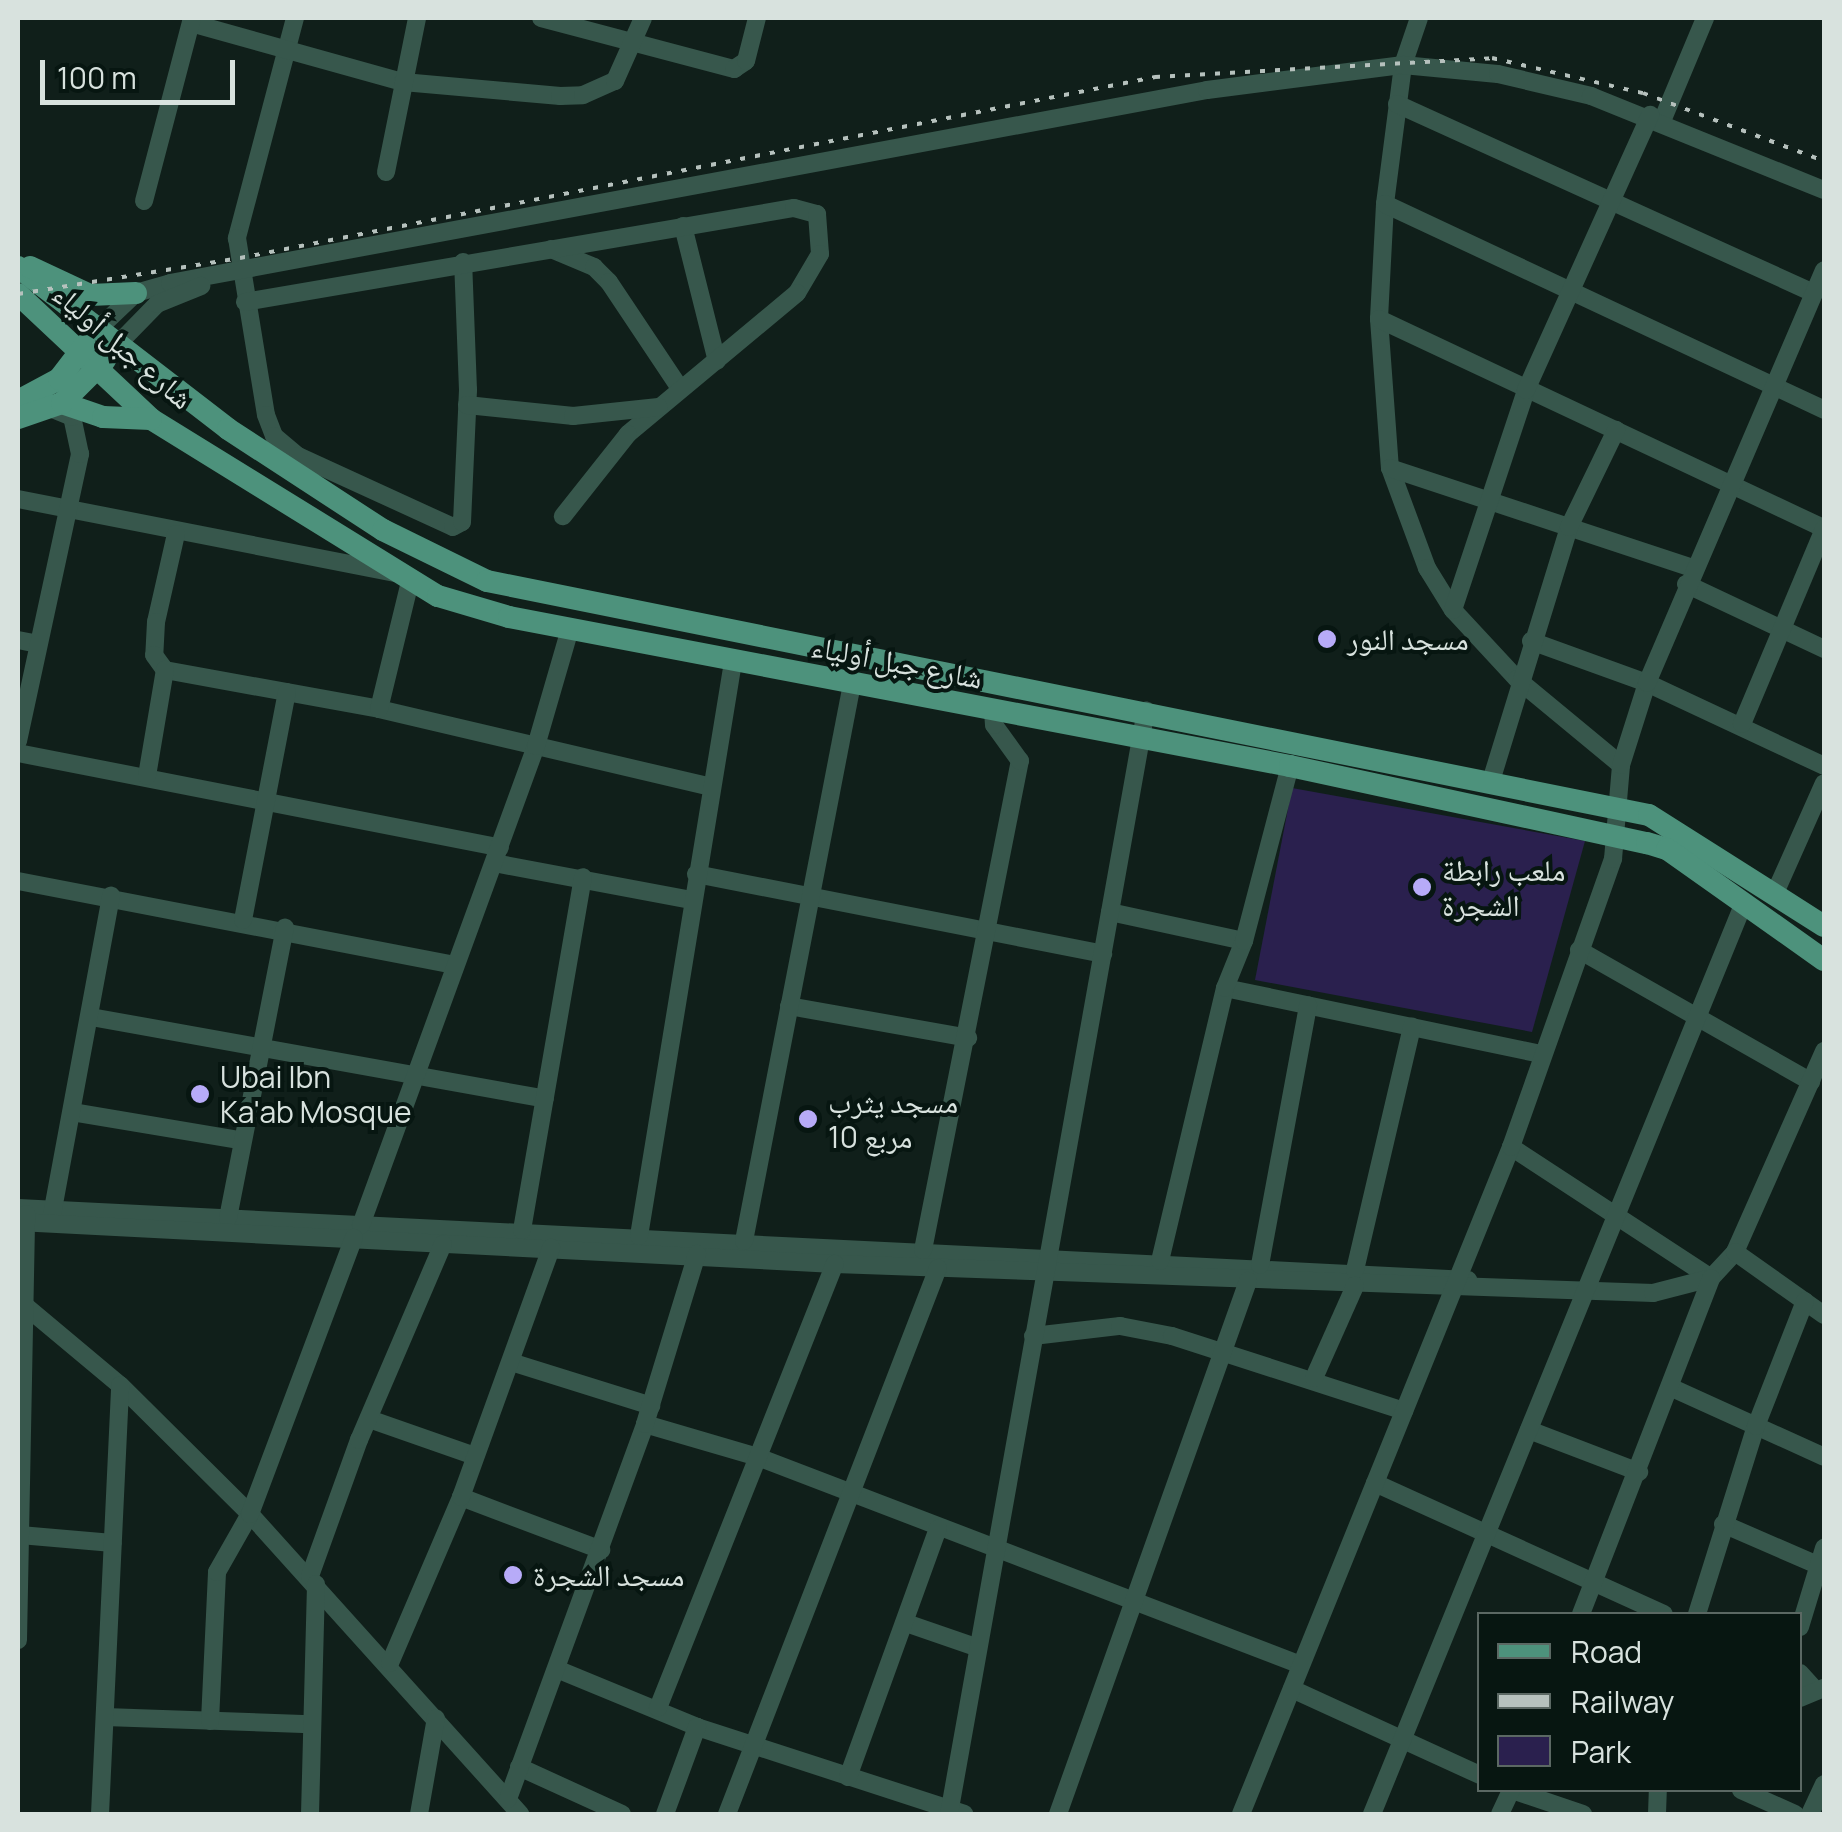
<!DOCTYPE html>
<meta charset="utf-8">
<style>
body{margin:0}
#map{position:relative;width:1842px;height:1832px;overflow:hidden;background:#101f1a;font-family:Manrope,"Noto Naskh Arabic",sans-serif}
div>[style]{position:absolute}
.green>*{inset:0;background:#2a204e}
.minor>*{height:18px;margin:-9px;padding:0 9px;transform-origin:9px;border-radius:9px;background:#37574c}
.major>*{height:22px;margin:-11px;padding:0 11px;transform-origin:11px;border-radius:11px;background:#4d927c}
.rail>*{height:4px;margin-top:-2px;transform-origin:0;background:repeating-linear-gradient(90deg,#b6c1bd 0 5px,transparent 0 15px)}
.dots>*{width:28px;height:28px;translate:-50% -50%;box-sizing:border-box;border:5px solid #071611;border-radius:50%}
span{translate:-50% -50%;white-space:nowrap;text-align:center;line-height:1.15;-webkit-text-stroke:8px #071611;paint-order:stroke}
.street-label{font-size:30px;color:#d8e2de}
.poi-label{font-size:30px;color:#d8e2de}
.left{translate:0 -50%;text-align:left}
.frame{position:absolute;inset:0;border:20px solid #d8e2de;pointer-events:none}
.legend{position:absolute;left:1477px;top:1612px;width:325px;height:180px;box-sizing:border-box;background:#071611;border:2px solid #5b6863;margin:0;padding:12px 18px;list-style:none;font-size:30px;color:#d8e2de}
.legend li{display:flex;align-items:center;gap:20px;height:50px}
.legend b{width:50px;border:2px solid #5b6863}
.scale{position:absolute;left:40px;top:60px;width:195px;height:45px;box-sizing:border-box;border:5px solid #d8e2de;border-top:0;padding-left:12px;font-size:30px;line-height:35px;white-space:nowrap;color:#d8e2de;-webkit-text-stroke:8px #071611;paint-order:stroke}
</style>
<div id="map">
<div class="green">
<i style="clip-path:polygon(1292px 788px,1585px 841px,1532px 1032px,1255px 980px)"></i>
</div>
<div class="minor">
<i style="left:295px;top:18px;width:228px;rotate:104.8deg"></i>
<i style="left:237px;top:238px;width:179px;rotate:80.7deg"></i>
<i style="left:266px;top:415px;width:22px;rotate:69deg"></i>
<i style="left:274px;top:436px;width:31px;rotate:40deg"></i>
<i style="left:298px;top:456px;width:170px;rotate:24.6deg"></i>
<i style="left:453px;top:527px;width:10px;rotate:-29deg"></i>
<i style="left:462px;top:522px;width:132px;rotate:-87.4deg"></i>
<i style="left:468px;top:390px;width:128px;rotate:-92.2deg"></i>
<i style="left:541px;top:18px;width:200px;rotate:14.8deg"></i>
<i style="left:734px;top:69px;width:14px;rotate:-34deg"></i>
<i style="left:746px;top:61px;width:44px;rotate:-75.7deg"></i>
<i style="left:1419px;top:18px;width:50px;rotate:108.8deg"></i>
<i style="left:1403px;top:65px;width:140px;rotate:97.4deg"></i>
<i style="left:1385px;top:204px;width:115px;rotate:93deg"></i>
<i style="left:1379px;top:319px;width:149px;rotate:85.8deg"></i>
<i style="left:1390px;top:468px;width:107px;rotate:69.7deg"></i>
<i style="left:1427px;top:568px;width:49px;rotate:58.2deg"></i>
<i style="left:1453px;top:610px;width:94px;rotate:47.2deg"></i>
<i style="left:1517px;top:679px;width:135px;rotate:39.6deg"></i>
<i style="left:191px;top:23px;width:220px;rotate:15.6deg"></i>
<i style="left:403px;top:82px;width:158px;rotate:5.1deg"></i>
<i style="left:560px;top:96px;width:23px;rotate:-2deg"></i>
<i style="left:583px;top:95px;width:35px;rotate:-24deg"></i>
<i style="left:615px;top:81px;width:69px;rotate:-66deg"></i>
<i style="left:1397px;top:104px;width:458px;rotate:24.4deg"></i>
<i style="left:1662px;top:121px;width:112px;rotate:-67.3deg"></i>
<i style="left:386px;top:172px;width:157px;rotate:-78.6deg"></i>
<i style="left:144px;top:201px;width:189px;rotate:-75.3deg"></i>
<i style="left:1385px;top:204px;width:485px;rotate:25.1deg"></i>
<i style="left:683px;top:226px;width:139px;rotate:75.9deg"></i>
<i style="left:551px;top:249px;width:47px;rotate:22.7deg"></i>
<i style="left:594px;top:267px;width:21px;rotate:45deg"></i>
<i style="left:609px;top:282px;width:126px;rotate:56.3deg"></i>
<i style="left:245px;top:302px;width:557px;rotate:-9.72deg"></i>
<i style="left:794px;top:208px;width:24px;rotate:15deg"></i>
<i style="left:817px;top:214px;width:40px;rotate:85.7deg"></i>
<i style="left:820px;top:254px;width:45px;rotate:120.5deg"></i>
<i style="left:797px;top:293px;width:220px;rotate:140.2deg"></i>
<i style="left:628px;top:434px;width:105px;rotate:128.4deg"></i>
<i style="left:1379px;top:319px;width:492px;rotate:25.2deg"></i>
<i style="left:97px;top:330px;width:54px;rotate:-43.5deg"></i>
<i style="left:136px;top:293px;width:35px;rotate:-16deg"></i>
<i style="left:170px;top:283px;width:1055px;rotate:-10.54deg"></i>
<i style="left:1207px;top:90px;width:198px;rotate:-7.3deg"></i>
<i style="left:1403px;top:65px;width:95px;rotate:5.4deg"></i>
<i style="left:1498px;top:74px;width:96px;rotate:13.3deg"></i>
<i style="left:1591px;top:96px;width:251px;rotate:22deg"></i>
<i style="left:117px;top:345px;width:57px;rotate:-45.7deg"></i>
<i style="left:157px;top:304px;width:48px;rotate:-22.2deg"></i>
<i style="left:467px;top:405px;width:107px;rotate:5.9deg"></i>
<i style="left:573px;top:416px;width:86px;rotate:-6deg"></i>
<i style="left:1390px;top:468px;width:319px;rotate:18.3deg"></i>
<i style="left:18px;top:499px;width:384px;rotate:11.1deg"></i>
<i style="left:176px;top:534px;width:90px;rotate:102.8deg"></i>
<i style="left:156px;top:622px;width:33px;rotate:93deg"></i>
<i style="left:154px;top:655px;width:19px;rotate:54deg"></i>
<i style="left:165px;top:670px;width:218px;rotate:10.3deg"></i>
<i style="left:379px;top:709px;width:341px;rotate:13.2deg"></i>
<i style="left:1686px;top:584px;width:153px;rotate:25.2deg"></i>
<i style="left:1453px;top:610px;width:232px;rotate:-71.6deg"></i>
<i style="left:1526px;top:390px;width:302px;rotate:-65.7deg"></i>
<i style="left:18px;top:640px;width:20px;rotate:11deg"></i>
<i style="left:1531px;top:641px;width:123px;rotate:19.9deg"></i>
<i style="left:1647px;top:683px;width:195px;rotate:25.1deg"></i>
<i style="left:379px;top:709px;width:131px;rotate:-76.3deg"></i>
<i style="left:1742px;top:724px;width:212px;rotate:-67.2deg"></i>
<i style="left:18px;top:741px;width:294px;rotate:-77.8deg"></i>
<i style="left:80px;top:454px;width:38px;rotate:-102deg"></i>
<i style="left:72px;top:417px;width:22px;rotate:-158deg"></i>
<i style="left:18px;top:753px;width:491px;rotate:11.1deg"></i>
<i style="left:147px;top:776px;width:108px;rotate:-80.4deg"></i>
<i style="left:1491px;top:781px;width:266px;rotate:-72.9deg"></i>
<i style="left:1569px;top:527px;width:108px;rotate:-64.1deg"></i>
<i style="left:494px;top:863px;width:200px;rotate:10.6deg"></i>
<i style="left:696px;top:874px;width:415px;rotate:11.1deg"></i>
<i style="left:18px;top:881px;width:444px;rotate:10.9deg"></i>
<i style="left:1775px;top:893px;width:120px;rotate:-66deg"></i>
<i style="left:1110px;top:912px;width:137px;rotate:12.2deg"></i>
<i style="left:243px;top:920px;width:232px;rotate:-79.1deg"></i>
<i style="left:1579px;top:950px;width:267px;rotate:29.6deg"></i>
<i style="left:1225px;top:988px;width:323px;rotate:11.8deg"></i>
<i style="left:789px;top:1006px;width:182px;rotate:10.1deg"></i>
<i style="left:91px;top:1017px;width:461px;rotate:10.2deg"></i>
<i style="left:72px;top:1112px;width:170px;rotate:9.5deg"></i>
<i style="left:1511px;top:1147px;width:239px;rotate:33.2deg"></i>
<i style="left:18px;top:1208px;width:1452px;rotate:2.84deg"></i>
<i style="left:228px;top:1218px;width:296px;rotate:-78.9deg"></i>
<i style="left:51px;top:1220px;width:330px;rotate:-79.5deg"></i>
<i style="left:18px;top:1222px;width:818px;rotate:2.94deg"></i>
<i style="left:835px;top:1264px;width:819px;rotate:2.03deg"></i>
<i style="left:1653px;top:1293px;width:60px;rotate:-14.5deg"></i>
<i style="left:1711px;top:1278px;width:35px;rotate:-47deg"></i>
<i style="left:1735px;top:1252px;width:220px;rotate:-66.1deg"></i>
<i style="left:361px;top:1225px;width:510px;rotate:-69.93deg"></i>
<i style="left:536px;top:746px;width:122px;rotate:-73.8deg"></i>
<i style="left:522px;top:1230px;width:358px;rotate:-80.2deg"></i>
<i style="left:639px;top:1236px;width:582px;rotate:-80.7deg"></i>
<i style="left:744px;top:1241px;width:567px;rotate:-79.03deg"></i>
<i style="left:923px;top:1250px;width:499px;rotate:-78.8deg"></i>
<i style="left:1020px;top:761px;width:44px;rotate:-125.8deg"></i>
<i style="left:994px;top:725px;width:14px;rotate:-94deg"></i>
<i style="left:1735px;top:1252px;width:109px;rotate:35.3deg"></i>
<i style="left:1160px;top:1261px;width:281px;rotate:-76.6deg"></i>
<i style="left:1225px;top:988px;width:51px;rotate:-68deg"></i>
<i style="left:1244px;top:941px;width:181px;rotate:-75.3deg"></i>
<i style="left:1260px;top:1265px;width:264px;rotate:-79.5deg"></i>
<i style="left:1355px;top:1270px;width:250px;rotate:-76.8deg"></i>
<i style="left:23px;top:1304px;width:126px;rotate:39.9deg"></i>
<i style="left:120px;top:1385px;width:183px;rotate:44.8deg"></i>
<i style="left:250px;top:1514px;width:404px;rotate:48deg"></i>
<i style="left:1033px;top:1336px;width:88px;rotate:-6.6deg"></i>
<i style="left:1120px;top:1326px;width:53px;rotate:10.9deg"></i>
<i style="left:1172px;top:1336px;width:244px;rotate:17.9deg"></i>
<i style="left:511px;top:1362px;width:147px;rotate:17.4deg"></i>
<i style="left:1314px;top:1378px;width:101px;rotate:-66deg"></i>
<i style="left:1670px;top:1387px;width:169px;rotate:24.4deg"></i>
<i style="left:372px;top:1420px;width:109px;rotate:19.3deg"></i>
<i style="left:645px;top:1424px;width:118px;rotate:16.3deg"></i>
<i style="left:758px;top:1457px;width:581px;rotate:20.96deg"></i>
<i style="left:1529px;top:1430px;width:118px;rotate:20.9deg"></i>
<i style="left:1375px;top:1483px;width:317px;rotate:24.4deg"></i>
<i style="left:461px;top:1497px;width:150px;rotate:20.7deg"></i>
<i style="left:1723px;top:1524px;width:110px;rotate:23.5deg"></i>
<i style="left:20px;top:1535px;width:93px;rotate:4.9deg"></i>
<i style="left:310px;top:1576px;width:145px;rotate:-70.2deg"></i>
<i style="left:359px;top:1440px;width:213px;rotate:-66.8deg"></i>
<i style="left:1581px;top:1614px;width:360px;rotate:-68.8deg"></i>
<i style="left:1697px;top:1614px;width:197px;rotate:-72.6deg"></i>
<i style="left:1756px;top:1426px;width:134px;rotate:-68.6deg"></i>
<i style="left:906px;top:1623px;width:76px;rotate:19.1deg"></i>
<i style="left:1800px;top:1627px;width:83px;rotate:-73.1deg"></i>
<i style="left:18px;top:1640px;width:426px;rotate:-88.9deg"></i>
<i style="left:390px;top:1663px;width:181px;rotate:-66.8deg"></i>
<i style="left:461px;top:1497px;width:265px;rotate:-70.1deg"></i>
<i style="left:559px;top:1670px;width:149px;rotate:22.4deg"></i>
<i style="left:697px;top:1727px;width:281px;rotate:18deg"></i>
<i style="left:1800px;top:1673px;width:24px;rotate:48deg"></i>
<i style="left:1292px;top:1689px;width:207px;rotate:24.6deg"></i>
<i style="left:1800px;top:1698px;width:26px;rotate:-23deg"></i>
<i style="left:658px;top:1708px;width:478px;rotate:-68.3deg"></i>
<i style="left:105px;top:1717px;width:205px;rotate:2deg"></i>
<i style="left:210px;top:1721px;width:149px;rotate:-87.3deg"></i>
<i style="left:217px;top:1572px;width:67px;rotate:-60.4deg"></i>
<i style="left:250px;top:1514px;width:295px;rotate:-69.4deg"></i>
<i style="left:519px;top:1767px;width:113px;rotate:24.5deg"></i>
<i style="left:848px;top:1777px;width:264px;rotate:-70.1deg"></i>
<i style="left:1512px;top:1790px;width:75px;rotate:18.7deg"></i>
<i style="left:1741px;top:1790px;width:59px;rotate:24deg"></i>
<i style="left:508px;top:1799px;width:399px;rotate:-69.9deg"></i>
<i style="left:645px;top:1424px;width:178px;rotate:-73deg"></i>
<i style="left:100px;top:1814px;width:429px;rotate:-87.3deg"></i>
<i style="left:310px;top:1814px;width:230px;rotate:-88.5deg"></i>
<i style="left:419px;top:1814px;width:97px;rotate:-80deg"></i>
<i style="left:665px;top:1814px;width:93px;rotate:-69.8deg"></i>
<i style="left:727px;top:1814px;width:585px;rotate:-68.87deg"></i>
<i style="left:949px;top:1814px;width:1121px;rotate:-79.88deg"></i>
<i style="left:1058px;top:1814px;width:566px;rotate:-70.38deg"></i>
<i style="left:1241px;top:1814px;width:720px;rotate:-67.96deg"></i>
<i style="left:1511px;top:1147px;width:306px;rotate:-70.5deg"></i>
<i style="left:1613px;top:859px;width:94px;rotate:-85.1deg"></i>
<i style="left:1621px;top:765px;width:86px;rotate:-72.4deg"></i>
<i style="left:1647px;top:683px;width:449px;rotate:-66.8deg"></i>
<i style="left:1372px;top:1814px;width:982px;rotate:-67.8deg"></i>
<i style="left:1500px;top:1814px;width:26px;rotate:-65deg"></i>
<i style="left:1657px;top:1814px;width:24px;rotate:-88deg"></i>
<i style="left:1810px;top:1814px;width:33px;rotate:-65deg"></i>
</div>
<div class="major">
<i style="left:18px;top:267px;width:265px;rotate:37.6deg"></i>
<i style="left:228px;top:429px;width:185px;rotate:33.1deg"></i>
<i style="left:383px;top:530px;width:116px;rotate:26.1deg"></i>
<i style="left:487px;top:581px;width:1185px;rotate:11.39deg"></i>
<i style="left:1649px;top:815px;width:207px;rotate:32.4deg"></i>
<i style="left:30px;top:267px;width:66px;rotate:25deg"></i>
<i style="left:90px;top:295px;width:46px;rotate:-2.5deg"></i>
<i style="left:18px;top:294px;width:183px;rotate:43.2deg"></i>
<i style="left:151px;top:419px;width:337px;rotate:31.7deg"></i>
<i style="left:438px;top:596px;width:74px;rotate:16.5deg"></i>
<i style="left:509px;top:617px;width:795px;rotate:10.8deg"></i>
<i style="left:1290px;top:766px;width:365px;rotate:12.2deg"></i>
<i style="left:1647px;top:843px;width:21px;rotate:17deg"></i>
<i style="left:1667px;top:849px;width:192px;rotate:35.3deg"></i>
<i style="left:18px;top:401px;width:47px;rotate:-28.2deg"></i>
<i style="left:59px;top:379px;width:43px;rotate:-52.6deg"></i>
<i style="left:62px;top:403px;width:43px;rotate:18.9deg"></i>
<i style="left:103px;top:417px;width:48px;rotate:2.4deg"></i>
<i style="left:18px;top:418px;width:46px;rotate:-18.8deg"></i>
<i style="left:62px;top:403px;width:61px;rotate:-45deg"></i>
</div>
<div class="rail">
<i style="left:18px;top:294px;width:225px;rotate:-9.2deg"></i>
<i style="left:240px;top:258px;width:933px;rotate:-11.19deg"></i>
<i style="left:1155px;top:77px;width:338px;rotate:-3.2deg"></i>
<i style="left:1492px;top:58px;width:155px;rotate:13.1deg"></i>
<i style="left:1643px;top:93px;width:193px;rotate:20.6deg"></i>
</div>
<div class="dots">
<i style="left:1327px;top:639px;background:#b7abf8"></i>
<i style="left:1422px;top:887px;background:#b7abf8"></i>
<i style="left:200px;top:1094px;background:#b7abf8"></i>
<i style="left:808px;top:1119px;background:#b7abf8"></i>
<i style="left:513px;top:1575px;background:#b7abf8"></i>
</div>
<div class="street-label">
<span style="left:123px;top:346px;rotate:41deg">شارع جبل أولياء</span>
<span style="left:897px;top:662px;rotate:11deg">شارع جبل أولياء</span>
</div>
<div class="poi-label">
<span class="left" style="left:1347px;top:639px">مسجد النور</span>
<span class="left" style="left:1442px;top:887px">ملعب رابطة<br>الشجرة</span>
<span class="left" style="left:220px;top:1094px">Ubai Ibn<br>Ka'ab Mosque</span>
<span class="left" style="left:828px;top:1119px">مسجد يثرب<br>مربع 10</span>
<span class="left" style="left:533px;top:1575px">مسجد الشجرة</span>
</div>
<div class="frame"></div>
<ul class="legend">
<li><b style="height:12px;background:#4d927c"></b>Road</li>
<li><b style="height:12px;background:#b6c1bd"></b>Railway</li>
<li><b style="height:28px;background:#2a204e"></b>Park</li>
</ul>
<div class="scale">100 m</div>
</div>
